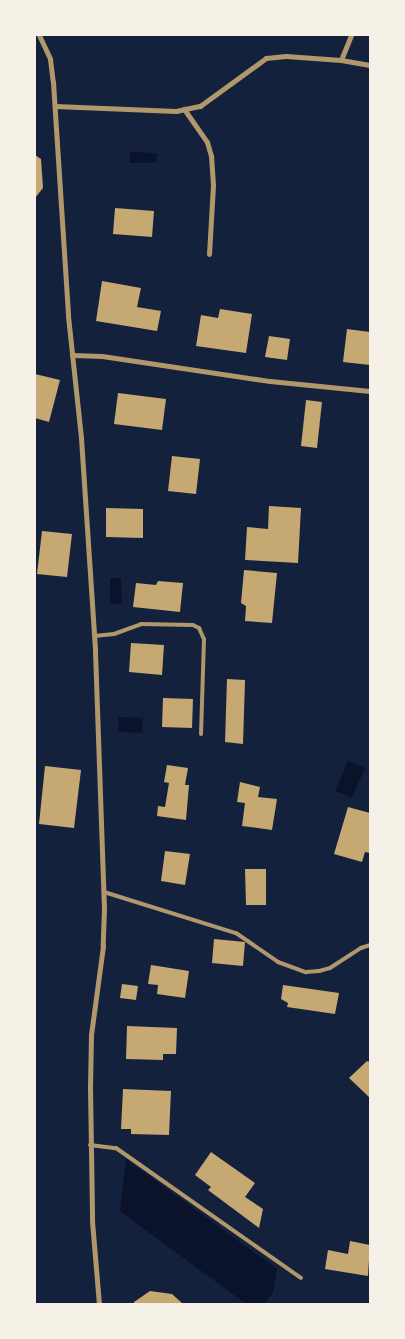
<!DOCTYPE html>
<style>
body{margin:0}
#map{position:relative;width:405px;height:1339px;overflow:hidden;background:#14213d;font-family:Jost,sans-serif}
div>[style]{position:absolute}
.water>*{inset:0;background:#0b132b}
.building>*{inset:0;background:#c6a872}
.service>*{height:4px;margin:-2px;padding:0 2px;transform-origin:2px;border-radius:2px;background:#b1986c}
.minor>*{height:5px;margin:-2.5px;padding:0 2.5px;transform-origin:2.5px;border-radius:2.5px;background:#b1986c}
span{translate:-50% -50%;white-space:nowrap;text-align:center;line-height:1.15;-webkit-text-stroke:4.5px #f6f1e7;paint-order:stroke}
.frame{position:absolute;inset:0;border:36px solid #f6f1e7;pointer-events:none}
</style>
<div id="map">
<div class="water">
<i style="clip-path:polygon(130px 152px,157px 153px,156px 163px,130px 163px)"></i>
<i style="clip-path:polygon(110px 578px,121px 578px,122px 604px,110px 604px)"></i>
<i style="clip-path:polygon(119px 717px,143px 718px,142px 733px,118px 732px)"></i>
<i style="clip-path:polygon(348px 761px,365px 768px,352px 798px,335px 791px)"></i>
<i style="clip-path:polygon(126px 1159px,277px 1269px,273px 1293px,264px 1304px,246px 1304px,120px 1211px)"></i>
</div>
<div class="building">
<i style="clip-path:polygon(35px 155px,41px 159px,43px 188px,35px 198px)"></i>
<i style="clip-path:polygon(115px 208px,154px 211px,152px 237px,113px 234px)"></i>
<i style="clip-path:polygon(102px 281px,141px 288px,137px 307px,161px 311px,157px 331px,96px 321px)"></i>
<i style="clip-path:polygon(220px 309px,252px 314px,246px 353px,196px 346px,201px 315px,218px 318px)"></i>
<i style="clip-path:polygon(347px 329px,370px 332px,370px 365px,343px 362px)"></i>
<i style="clip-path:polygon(269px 336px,290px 339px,287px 360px,265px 357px)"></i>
<i style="clip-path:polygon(35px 374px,60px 380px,49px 422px,35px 418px)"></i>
<i style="clip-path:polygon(118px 393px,166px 399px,162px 430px,114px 424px)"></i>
<i style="clip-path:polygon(306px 400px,322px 402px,317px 448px,301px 446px)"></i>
<i style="clip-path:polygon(172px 456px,200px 459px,196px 494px,168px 491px)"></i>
<i style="clip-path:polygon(269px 506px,301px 508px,298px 563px,245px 560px,247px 527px,268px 529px)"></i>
<i style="clip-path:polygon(106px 508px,143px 509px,143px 538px,106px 537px)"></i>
<i style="clip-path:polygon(42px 531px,72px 534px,67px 577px,37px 574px)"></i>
<i style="clip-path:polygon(244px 570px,277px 573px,272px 623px,245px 621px,246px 606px,241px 603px)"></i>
<i style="clip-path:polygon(158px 581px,183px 583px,180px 612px,133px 607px,136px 583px,156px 585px)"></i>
<i style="clip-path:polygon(131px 643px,164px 645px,162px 675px,129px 672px)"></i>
<i style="clip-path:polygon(227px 679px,245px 680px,243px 744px,225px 742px)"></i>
<i style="clip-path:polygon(163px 698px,193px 699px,192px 728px,162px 727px)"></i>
<i style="clip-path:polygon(167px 765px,188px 768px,185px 785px,189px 785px,186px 820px,157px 816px,158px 806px,165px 807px,169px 783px,164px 782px)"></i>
<i style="clip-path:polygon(45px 766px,81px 770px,74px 828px,39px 824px)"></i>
<i style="clip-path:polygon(240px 782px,260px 787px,258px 797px,277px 799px,272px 830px,242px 826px,245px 803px,237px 802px)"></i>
<i style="clip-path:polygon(348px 807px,370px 813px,370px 853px,365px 852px,362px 862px,334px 854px)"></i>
<i style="clip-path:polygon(165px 851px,190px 854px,185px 885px,161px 881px)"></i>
<i style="clip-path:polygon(245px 869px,266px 869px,266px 905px,246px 905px)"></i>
<i style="clip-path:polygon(214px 939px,245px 942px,243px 966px,212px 963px)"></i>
<i style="clip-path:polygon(151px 965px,189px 971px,185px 998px,157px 994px,158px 985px,148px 984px)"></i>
<i style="clip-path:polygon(122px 984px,138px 986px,136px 1000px,120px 998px)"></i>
<i style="clip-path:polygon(283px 985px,339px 993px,335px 1014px,287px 1007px,288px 1003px,281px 999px)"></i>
<i style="clip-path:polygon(127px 1026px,177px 1028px,176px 1054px,163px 1054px,163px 1060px,126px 1059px)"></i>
<i style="clip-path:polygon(367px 1061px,370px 1062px,370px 1098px,349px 1078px)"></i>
<i style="clip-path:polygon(123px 1089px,171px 1091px,169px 1135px,131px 1134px,131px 1129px,121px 1129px)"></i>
<i style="clip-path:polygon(211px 1152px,255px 1183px,245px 1197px,263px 1209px,259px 1228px,208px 1190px,211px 1187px,195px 1175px)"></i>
<i style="clip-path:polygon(350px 1241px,370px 1245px,368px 1276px,325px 1269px,328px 1250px,348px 1254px)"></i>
<i style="clip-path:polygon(150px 1291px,172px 1294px,183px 1304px,134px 1304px,134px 1302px)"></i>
</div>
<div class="service">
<i style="left:94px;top:636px;width:20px;rotate:-6deg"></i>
<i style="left:114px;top:634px;width:29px;rotate:-20deg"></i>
<i style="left:141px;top:624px;width:52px;rotate:1.1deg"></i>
<i style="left:193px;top:625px;width:7px;rotate:27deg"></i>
<i style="left:199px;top:628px;width:12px;rotate:66deg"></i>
<i style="left:204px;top:639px;width:95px;rotate:91.8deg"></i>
<i style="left:104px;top:892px;width:138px;rotate:17.3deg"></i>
<i style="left:236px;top:933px;width:51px;rotate:34.6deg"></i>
<i style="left:278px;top:962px;width:30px;rotate:20deg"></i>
<i style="left:306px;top:972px;width:13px;rotate:-4deg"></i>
<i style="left:319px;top:971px;width:11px;rotate:-15deg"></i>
<i style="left:330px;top:968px;width:37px;rotate:-33deg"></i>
<i style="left:361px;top:948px;width:9px;rotate:-18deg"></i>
<i style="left:90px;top:1145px;width:26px;rotate:7deg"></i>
<i style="left:116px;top:1148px;width:226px;rotate:35.1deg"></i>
</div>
<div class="minor">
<i style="left:39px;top:35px;width:26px;rotate:65deg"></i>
<i style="left:50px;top:59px;width:23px;rotate:83deg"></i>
<i style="left:53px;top:82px;width:234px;rotate:86.3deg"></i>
<i style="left:68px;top:316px;width:123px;rotate:83.9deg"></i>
<i style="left:81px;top:438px;width:213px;rotate:86.2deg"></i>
<i style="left:95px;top:651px;width:257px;rotate:88deg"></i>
<i style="left:104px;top:908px;width:38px;rotate:92deg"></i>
<i style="left:103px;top:946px;width:90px;rotate:97.7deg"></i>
<i style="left:91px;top:1035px;width:52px;rotate:91.1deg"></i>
<i style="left:90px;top:1087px;width:134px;rotate:89.1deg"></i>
<i style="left:92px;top:1221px;width:83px;rotate:85.2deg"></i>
<i style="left:341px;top:60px;width:29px;rotate:10deg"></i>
<i style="left:55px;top:106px;width:121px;rotate:2.4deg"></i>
<i style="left:176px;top:111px;width:25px;rotate:-12deg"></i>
<i style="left:200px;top:106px;width:82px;rotate:-36deg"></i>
<i style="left:266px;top:58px;width:20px;rotate:-6deg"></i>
<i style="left:286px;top:56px;width:55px;rotate:4.2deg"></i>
<i style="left:341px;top:60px;width:27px;rotate:-68deg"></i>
<i style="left:184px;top:109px;width:40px;rotate:55.1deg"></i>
<i style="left:207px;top:142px;width:15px;rotate:74deg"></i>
<i style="left:211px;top:156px;width:29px;rotate:86deg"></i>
<i style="left:213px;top:185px;width:69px;rotate:93.3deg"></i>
<i style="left:72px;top:355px;width:30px;rotate:2deg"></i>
<i style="left:102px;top:356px;width:170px;rotate:8.5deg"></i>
<i style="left:270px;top:381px;width:100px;rotate:5.7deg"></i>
</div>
<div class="frame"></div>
</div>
